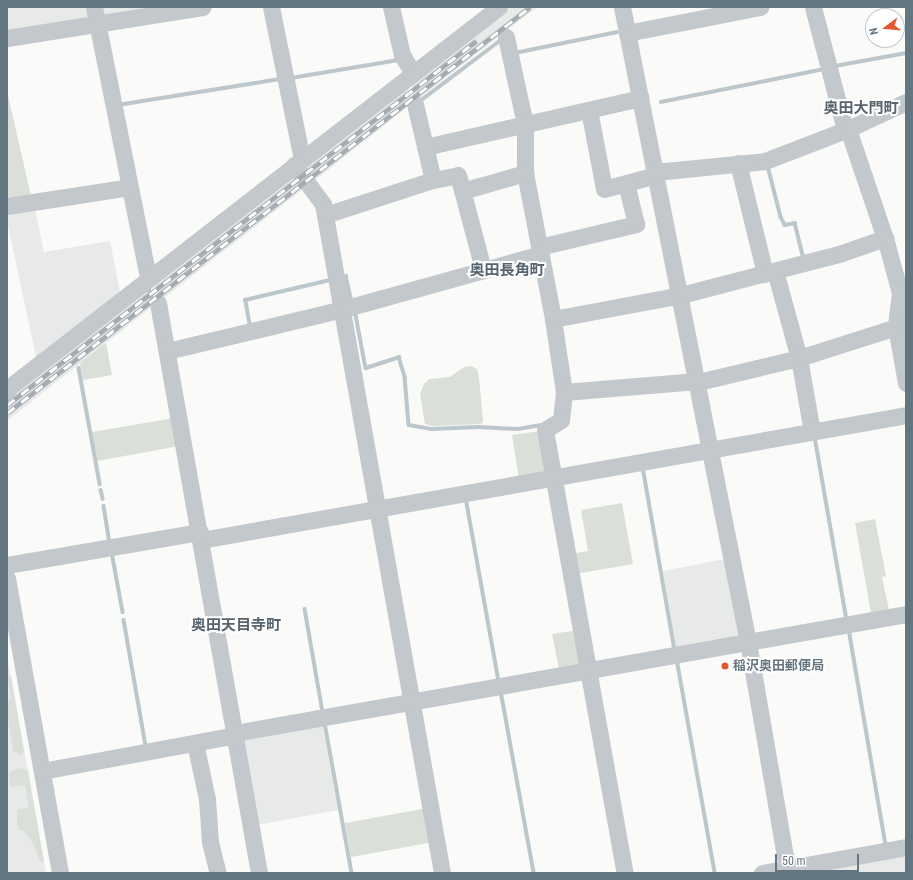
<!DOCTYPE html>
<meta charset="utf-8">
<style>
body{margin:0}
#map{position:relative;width:913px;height:880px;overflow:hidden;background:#fafaf8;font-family:"Roboto Condensed","Noto Sans JP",sans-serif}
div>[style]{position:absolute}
.built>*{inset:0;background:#e8e9e9}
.green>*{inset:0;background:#dadfd7}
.stream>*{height:3.5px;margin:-1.75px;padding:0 1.75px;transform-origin:1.75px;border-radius:1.75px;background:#bbc7cb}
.minor>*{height:17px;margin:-8.5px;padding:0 8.5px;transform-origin:8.5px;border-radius:8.5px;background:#c3c8cc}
.rail>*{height:4.5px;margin-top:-2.25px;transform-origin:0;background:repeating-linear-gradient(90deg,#fff 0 9px,#a2aab0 0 18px);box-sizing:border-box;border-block:1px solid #a2aab0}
.dots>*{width:11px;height:11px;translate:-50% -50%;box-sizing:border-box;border:2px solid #fff;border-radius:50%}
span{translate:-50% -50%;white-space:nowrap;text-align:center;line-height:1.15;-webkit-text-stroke:4px #fff;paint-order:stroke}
.poi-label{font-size:13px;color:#657683;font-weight:700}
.left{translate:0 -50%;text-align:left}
.quarter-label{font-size:15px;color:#57646e;font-weight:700}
.frame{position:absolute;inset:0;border:8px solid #657683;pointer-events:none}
.north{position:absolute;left:865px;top:8px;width:40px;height:40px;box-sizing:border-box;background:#fff;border:1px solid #c1c8cd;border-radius:50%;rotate:254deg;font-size:11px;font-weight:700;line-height:16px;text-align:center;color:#657683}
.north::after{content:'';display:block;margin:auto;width:14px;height:18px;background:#e4572e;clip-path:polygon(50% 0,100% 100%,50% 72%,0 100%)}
.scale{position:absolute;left:775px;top:854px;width:84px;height:18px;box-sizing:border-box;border:2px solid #657683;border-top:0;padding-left:5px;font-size:12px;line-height:14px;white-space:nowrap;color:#657683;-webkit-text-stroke:3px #fff;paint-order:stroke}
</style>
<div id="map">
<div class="built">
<i style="clip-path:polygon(7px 7px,86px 7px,90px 22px,7px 35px)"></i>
<i style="clip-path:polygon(97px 7px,173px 7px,99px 19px)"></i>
<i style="clip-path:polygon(511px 7px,537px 7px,417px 100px,412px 84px)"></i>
<i style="clip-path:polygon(408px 89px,412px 103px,313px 182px,304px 170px)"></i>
<i style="clip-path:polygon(297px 175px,307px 186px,160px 301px,155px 286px)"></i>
<i style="clip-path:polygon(34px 204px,44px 252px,110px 241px,120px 292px,36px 357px,7px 221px,7px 208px)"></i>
<i style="clip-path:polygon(148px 291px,153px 306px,7px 421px,7px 400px)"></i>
<i style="clip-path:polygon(725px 559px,740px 638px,676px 649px,663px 571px)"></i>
<i style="clip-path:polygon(7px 656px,28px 771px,46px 873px,7px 873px)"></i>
<i style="clip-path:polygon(322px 723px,338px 810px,257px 825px,241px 737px)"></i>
<i style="clip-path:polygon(906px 852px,906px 873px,797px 873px)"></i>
</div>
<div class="green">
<i style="clip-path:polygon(7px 91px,31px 196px,7px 200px)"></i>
<i style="clip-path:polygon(106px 343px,112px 375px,83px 380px,80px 363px)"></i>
<i style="clip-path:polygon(471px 366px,477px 369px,479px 377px,483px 421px,481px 424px,432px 426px,425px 424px,420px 394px,424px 384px,429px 379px,450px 377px,464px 367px)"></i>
<i style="clip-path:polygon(174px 418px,179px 446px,97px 461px,92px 432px)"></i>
<i style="clip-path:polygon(540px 431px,551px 473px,519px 479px,512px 435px)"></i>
<i style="clip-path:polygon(622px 503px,633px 564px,575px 574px,571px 554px,588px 551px,581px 510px)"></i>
<i style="clip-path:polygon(875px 519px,886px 576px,882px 577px,889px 610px,871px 613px,855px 523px)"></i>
<i style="clip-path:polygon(578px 630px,584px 665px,559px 669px,552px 634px)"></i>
<i style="clip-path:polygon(11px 676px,24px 752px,20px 755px,13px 752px,7px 712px,7px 700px,11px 699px,8px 677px)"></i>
<i style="clip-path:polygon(19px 768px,28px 771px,44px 862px,40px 861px,33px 843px,24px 831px,19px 830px,17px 824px,17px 809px,29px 808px,25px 785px,10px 787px,9px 773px)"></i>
<i style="clip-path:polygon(428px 808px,434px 842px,351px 857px,345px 823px)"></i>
</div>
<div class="stream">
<i style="left:515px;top:53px;width:104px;rotate:-11.6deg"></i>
<i style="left:835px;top:66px;width:72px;rotate:-10.4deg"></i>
<i style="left:291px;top:78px;width:109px;rotate:-9.5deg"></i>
<i style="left:419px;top:102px;width:103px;rotate:-37.1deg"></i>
<i style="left:661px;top:102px;width:166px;rotate:-11.4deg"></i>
<i style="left:118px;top:105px;width:165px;rotate:-9.1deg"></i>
<i style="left:768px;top:166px;width:53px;rotate:75.7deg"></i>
<i style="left:781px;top:217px;width:9px;rotate:63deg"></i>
<i style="left:785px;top:225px;width:10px;rotate:-11deg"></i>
<i style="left:795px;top:223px;width:37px;rotate:76deg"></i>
<i style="left:342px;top:277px;width:4px;rotate:-14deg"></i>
<i style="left:346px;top:276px;width:27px;rotate:77deg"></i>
<i style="left:149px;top:289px;width:14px;rotate:73deg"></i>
<i style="left:355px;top:310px;width:59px;rotate:79.3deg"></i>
<i style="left:366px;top:368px;width:35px;rotate:-18deg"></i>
<i style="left:399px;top:357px;width:21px;rotate:73deg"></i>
<i style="left:405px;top:377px;width:48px;rotate:85.2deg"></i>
<i style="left:409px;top:425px;width:22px;rotate:10deg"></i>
<i style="left:431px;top:429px;width:48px;rotate:-2.4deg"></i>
<i style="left:479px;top:427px;width:39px;rotate:3deg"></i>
<i style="left:518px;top:429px;width:23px;rotate:-10deg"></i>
<i style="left:250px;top:327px;width:27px;rotate:-100deg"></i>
<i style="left:245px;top:300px;width:87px;rotate:-13.2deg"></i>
<i style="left:79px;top:368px;width:118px;rotate:79.7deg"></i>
<i style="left:7px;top:400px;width:9px;rotate:-41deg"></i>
<i style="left:815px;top:437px;width:186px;rotate:80.1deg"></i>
<i style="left:643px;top:467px;width:186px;rotate:80.1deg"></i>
<i style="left:101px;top:490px;width:9px;rotate:77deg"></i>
<i style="left:466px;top:498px;width:186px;rotate:79.8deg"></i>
<i style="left:104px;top:506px;width:36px;rotate:81deg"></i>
<i style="left:112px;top:552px;width:61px;rotate:79.6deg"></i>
<i style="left:305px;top:609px;width:105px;rotate:80.1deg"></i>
<i style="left:124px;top:620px;width:128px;rotate:80.1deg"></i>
<i style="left:849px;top:629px;width:219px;rotate:80.3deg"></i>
<i style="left:677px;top:659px;width:217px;rotate:79.9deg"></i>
<i style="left:501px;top:691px;width:185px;rotate:79.7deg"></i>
<i style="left:325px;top:723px;width:152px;rotate:79.8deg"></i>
</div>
<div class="minor">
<i style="left:94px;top:7px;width:276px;rotate:78.7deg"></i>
<i style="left:271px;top:7px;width:155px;rotate:78.5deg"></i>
<i style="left:391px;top:7px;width:49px;rotate:77.1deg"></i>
<i style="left:402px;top:55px;width:21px;rotate:59deg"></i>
<i style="left:622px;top:7px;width:647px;rotate:78.78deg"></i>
<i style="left:748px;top:642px;width:234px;rotate:80.2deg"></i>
<i style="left:813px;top:7px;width:127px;rotate:75.4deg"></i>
<i style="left:627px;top:33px;width:136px;rotate:-11.1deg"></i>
<i style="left:506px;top:37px;width:89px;rotate:77.7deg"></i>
<i style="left:525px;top:124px;width:49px;rotate:90deg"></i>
<i style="left:525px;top:173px;width:149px;rotate:79.1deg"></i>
<i style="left:553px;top:319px;width:74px;rotate:81.4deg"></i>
<i style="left:564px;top:392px;width:28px;rotate:96deg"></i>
<i style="left:561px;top:420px;width:19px;rotate:148deg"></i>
<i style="left:545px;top:430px;width:450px;rotate:79.8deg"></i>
<i style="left:7px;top:38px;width:198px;rotate:-9deg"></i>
<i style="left:589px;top:110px;width:80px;rotate:79.2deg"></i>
<i style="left:604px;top:189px;width:54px;rotate:-15.1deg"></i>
<i style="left:848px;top:129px;width:115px;rotate:71.3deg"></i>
<i style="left:885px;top:238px;width:57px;rotate:74.7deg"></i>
<i style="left:900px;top:293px;width:34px;rotate:97deg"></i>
<i style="left:896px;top:327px;width:57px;rotate:79.9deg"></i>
<i style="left:425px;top:147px;width:221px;rotate:-12.8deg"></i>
<i style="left:738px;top:163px;width:114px;rotate:76.3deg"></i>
<i style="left:294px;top:165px;width:49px;rotate:53.4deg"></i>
<i style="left:323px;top:204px;width:680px;rotate:79.91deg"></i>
<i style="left:655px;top:172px;width:111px;rotate:-5.7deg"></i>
<i style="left:765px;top:161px;width:89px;rotate:-21.1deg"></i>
<i style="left:848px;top:129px;width:64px;rotate:-25deg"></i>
<i style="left:433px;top:180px;width:25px;rotate:-11deg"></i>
<i style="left:458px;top:175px;width:97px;rotate:75.1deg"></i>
<i style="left:462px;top:191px;width:66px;rotate:-15.9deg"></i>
<i style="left:7px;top:206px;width:124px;rotate:-8.8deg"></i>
<i style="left:325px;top:215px;width:114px;rotate:-18deg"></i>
<i style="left:433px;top:180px;width:78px;rotate:-103.3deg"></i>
<i style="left:539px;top:247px;width:100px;rotate:-13.3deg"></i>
<i style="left:636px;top:224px;width:42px;rotate:-103.7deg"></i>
<i style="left:775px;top:271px;width:90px;rotate:74.6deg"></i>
<i style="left:799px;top:358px;width:75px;rotate:80deg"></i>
<i style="left:158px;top:303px;width:579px;rotate:79.95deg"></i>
<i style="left:553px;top:319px;width:130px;rotate:-10.6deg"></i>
<i style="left:681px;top:295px;width:166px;rotate:-14.6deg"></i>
<i style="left:842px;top:253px;width:46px;rotate:-19.2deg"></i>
<i style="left:167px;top:351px;width:181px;rotate:-13.4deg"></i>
<i style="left:343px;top:309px;width:205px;rotate:-15.5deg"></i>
<i style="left:698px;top:382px;width:104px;rotate:-13.4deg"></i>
<i style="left:799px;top:358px;width:102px;rotate:-17.7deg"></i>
<i style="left:7px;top:389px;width:623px;rotate:-37.83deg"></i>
<i style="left:564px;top:392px;width:134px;rotate:-4.7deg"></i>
<i style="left:201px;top:540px;width:716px;rotate:-10.05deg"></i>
<i style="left:7px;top:565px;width:196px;rotate:-9.7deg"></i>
<i style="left:7px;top:578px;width:300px;rotate:79.8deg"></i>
<i style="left:235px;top:733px;width:681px;rotate:-10.06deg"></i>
<i style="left:195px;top:743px;width:57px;rotate:77.9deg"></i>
<i style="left:207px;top:799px;width:43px;rotate:86deg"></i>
<i style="left:210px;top:842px;width:32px;rotate:76deg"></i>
<i style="left:42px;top:771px;width:197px;rotate:-10.5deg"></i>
<i style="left:762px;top:873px;width:146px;rotate:-10.2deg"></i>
</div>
<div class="rail">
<i style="left:7px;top:405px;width:594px;rotate:-37.82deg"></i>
<i style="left:7px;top:413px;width:662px;rotate:-37.82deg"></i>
</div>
<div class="dots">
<i style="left:725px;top:666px;background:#e4572e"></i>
</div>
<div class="poi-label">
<span class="left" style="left:733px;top:666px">稲沢奥田郵便局</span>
</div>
<div class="quarter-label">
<span style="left:861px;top:109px">奥田大門町</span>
<span style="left:507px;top:271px">奥田長角町</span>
<span style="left:236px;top:626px">奥田天目寺町</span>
</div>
<div class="frame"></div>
<div class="north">N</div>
<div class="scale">50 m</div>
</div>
